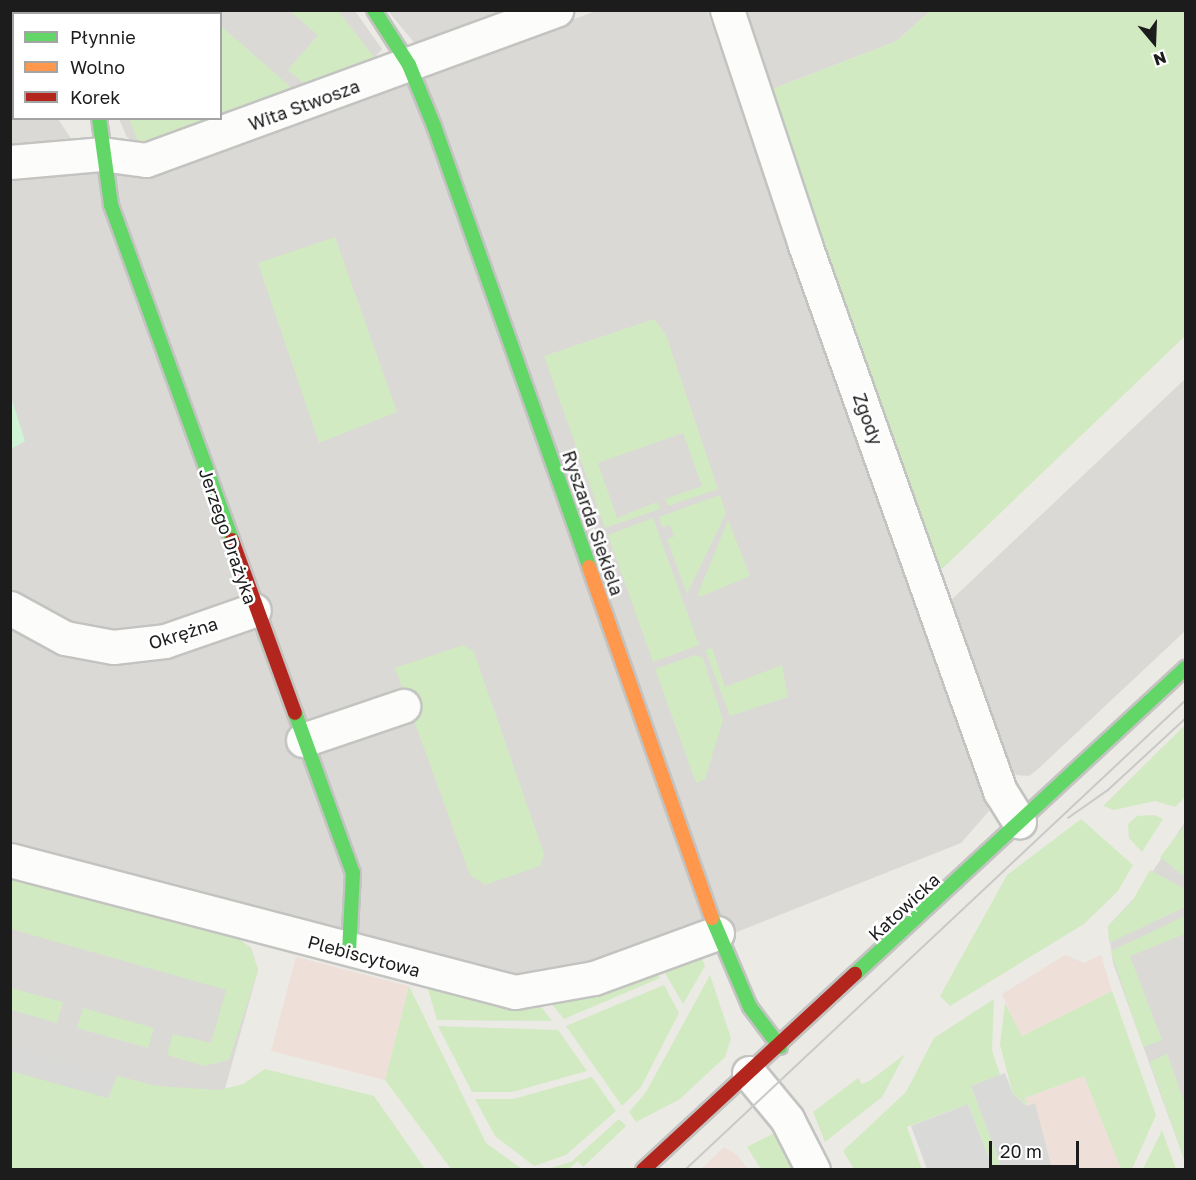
<!DOCTYPE html>
<meta charset="utf-8">
<style>
body{margin:0}
#map{position:relative;width:1196px;height:1180px;overflow:hidden;background:#ebeae5;font-family:"Golos Text",sans-serif}
div>[style]{position:absolute}
.residential>*{inset:0;background:#dad9d6}
.commercial>*{inset:0;background:#eedfd9}
.grass>*{inset:0;background:#d2eac2}
.park>*{inset:0;background:#d1f3d6}
.parking>*{inset:0;background:#d9d9d7}
.roads{filter:drop-shadow(2px 0 #c3c3c1) drop-shadow(-2px 0 #c3c3c1) drop-shadow(0 2px #c3c3c1) drop-shadow(0 -2px #c3c3c1)}
.street>*{height:33px;margin:-16.5px;padding:0 16.5px;transform-origin:16.5px;border-radius:16.5px;background:#fcfcfb}
.fast>*{height:14px;margin:-7px;padding:0 7px;transform-origin:7px;border-radius:7px;background:#63d668}
.slow>*{height:14px;margin:-7px;padding:0 7px;transform-origin:7px;border-radius:7px;background:#ff974d}
.jam>*{height:14px;margin:-7px;padding:0 7px;transform-origin:7px;border-radius:7px;background:#b3261e}
.tram>*{height:1.5px;margin:-0.75px;padding:0 0.75px;transform-origin:0.75px;border-radius:0.75px;background:#c9c9c8}
span{translate:-50% -50%;white-space:nowrap;text-align:center;line-height:1.15;-webkit-text-stroke:5px #fff;paint-order:stroke}
.street-label{font-size:18px;color:#1c1c1c}
.frame{position:absolute;inset:0;border:12px solid #1c1c1c;pointer-events:none}
.legend{position:absolute;left:12px;top:12px;width:210px;height:108px;box-sizing:border-box;background:#fff;border:2px solid #a4a4a4;margin:0;padding:8px 10px;list-style:none;font-size:18px;color:#1c1c1c}
.legend li{display:flex;align-items:center;gap:12px;height:30px}
.legend b{width:30px;border:2px solid #a4a4a4}
.north{position:absolute;left:1124px;top:12px;width:60px;height:60px;-webkit-text-stroke:4px #fff;paint-order:stroke;rotate:161deg;font-size:16px;font-weight:700;line-height:24px;text-align:center;color:#1c1c1c}
.north::after{content:'';display:block;margin:auto;width:21px;height:27px;background:#1c1c1c;clip-path:polygon(50% 0,100% 100%,50% 72%,0 100%)}
.scale{position:absolute;left:989px;top:1141px;width:90px;height:27px;box-sizing:border-box;border:3px solid #1c1c1c;border-top:0;padding-left:8px;font-size:18px;line-height:21px;white-space:nowrap;color:#1c1c1c;-webkit-text-stroke:4px #fff;paint-order:stroke}
</style>
<div id="map">
<div class="residential">
<i style="clip-path:polygon(78px 11px,355px 11px,382px 49px,368px 65px,155px 144px,139px 145px,127px 137px,119px 119px,220px 118px,220px 14px)"></i>
<i style="clip-path:polygon(388px 11px,522px 11px,417px 46px)"></i>
<i style="clip-path:polygon(596px 11px,707px 11px,989px 811px,961px 843px,732px 934px,567px 972px,508px 979px,11px 843px,10px 46px,14px 118px,58px 119px,90px 167px,155px 173px)"></i>
<i style="clip-path:polygon(742px 11px,930px 11px,897px 41px,770px 90px)"></i>
<i style="clip-path:polygon(1185px 379px,1185px 631px,1038px 769px,1029px 776px,1016px 775px,1009px 769px,948px 603px)"></i>
<i style="clip-path:polygon(1185px 822px,1185px 1162px,1113px 963px,1108px 926px,1138px 894px)"></i>
<i style="clip-path:polygon(10px 879px,239px 939px,251px 948px,258px 970px,220px 1107px,11px 1103px)"></i>
</div>
<div class="commercial">
<i style="clip-path:polygon(1065px 955px,1084px 963px,1101px 955px,1112px 991px,1021px 1036px,1002px 994px)"></i>
<i style="clip-path:polygon(296px 957px,409px 986px,385px 1080px,271px 1051px)"></i>
<i style="clip-path:polygon(1084px 1076px,1121px 1169px,1052px 1169px,1025px 1098px)"></i>
<i style="clip-path:polygon(724px 1147px,737px 1155px,748px 1169px,701px 1169px)"></i>
</div>
<div class="grass">
<i style="clip-path:polygon(290px 11px,338px 11px,374px 57px,307px 86px,288px 70px,318px 35px)"></i>
<i style="clip-path:polygon(930px 11px,1185px 11px,1185px 336px,942px 569px,935px 566px,770px 90px,897px 41px)"></i>
<i style="clip-path:polygon(221px 26px,293px 89px,220px 115px)"></i>
<i style="clip-path:polygon(129px 118px,212px 119px,139px 145px)"></i>
<i style="clip-path:polygon(335px 237px,397px 412px,319px 443px,258px 263px)"></i>
<i style="clip-path:polygon(654px 319px,666px 335px,718px 489px,668px 506px,665px 499px,702px 486px,683px 433px,598px 463px,617px 518px,657px 502px,660px 509px,605px 528px,544px 356px)"></i>
<i style="clip-path:polygon(720px 495px,726px 513px,687px 594px,667px 539px,674px 537px,670px 525px,662px 527px,659px 517px)"></i>
<i style="clip-path:polygon(653px 518px,699px 645px,653px 662px,608px 535px)"></i>
<i style="clip-path:polygon(728px 520px,750px 576px,700px 597px,698px 594px)"></i>
<i style="clip-path:polygon(463px 645px,474px 652px,544px 854px,540px 866px,485px 885px,470px 875px,395px 668px)"></i>
<i style="clip-path:polygon(712px 648px,725px 687px,782px 665px,788px 697px,730px 716px,705px 650px)"></i>
<i style="clip-path:polygon(695px 655px,703px 658px,723px 720px,705px 779px,696px 783px,655px 669px)"></i>
<i style="clip-path:polygon(1185px 725px,1185px 797px,1175px 807px,1155px 801px,1114px 810px,1103px 806px)"></i>
<i style="clip-path:polygon(1154px 815px,1163px 819px,1142px 852px,1129px 838px,1128px 824px,1137px 816px)"></i>
<i style="clip-path:polygon(1081px 819px,1133px 865px,1118px 891px,1084px 924px,950px 1006px,940px 996px,1007px 875px)"></i>
<i style="clip-path:polygon(1185px 825px,1185px 877px,1160px 857px)"></i>
<i style="clip-path:polygon(1150px 870px,1185px 889px,1185px 907px,1109px 943px,1108px 926px,1131px 903px)"></i>
<i style="clip-path:polygon(10px 879px,239px 939px,251px 948px,258px 970px,229px 1060px,204px 1066px,167px 1055px,173px 1034px,211px 1043px,226px 990px,11px 929px)"></i>
<i style="clip-path:polygon(1185px 916px,1185px 934px,1130px 956px,1162px 1040px,1143px 1047px,1111px 951px)"></i>
<i style="clip-path:polygon(697px 946px,705px 966px,683px 1004px,657px 959px)"></i>
<i style="clip-path:polygon(649px 962px,660px 978px,564px 1019px,544px 995px)"></i>
<i style="clip-path:polygon(710px 975px,731px 1038px,725px 1057px,680px 1099px,636px 1122px,629px 1112px,646px 1092px)"></i>
<i style="clip-path:polygon(425px 979px,533px 996px,552px 1021px,437px 1020px)"></i>
<i style="clip-path:polygon(664px 985px,679px 1013px,641px 1087px,622px 1106px,566px 1026px)"></i>
<i style="clip-path:polygon(409px 986px,486px 1143px,522px 1169px,451px 1169px,385px 1080px)"></i>
<i style="clip-path:polygon(11px 988px,63px 1002px,57px 1023px,11px 1010px)"></i>
<i style="clip-path:polygon(1112px 991px,1156px 1115px,1132px 1169px,1121px 1169px,1084px 1076px,1025px 1098px,1028px 1106px,1013px 1094px,1000px 1045px,1005px 1003px,1022px 1036px)"></i>
<i style="clip-path:polygon(994px 999px,992px 1050px,1000px 1075px,971px 1086px,1002px 1169px,993px 1169px,968px 1104px,907px 1127px,922px 1169px,854px 1169px,843px 1151px,906px 1092px,934px 1038px)"></i>
<i style="clip-path:polygon(83px 1008px,154px 1028px,148px 1048px,77px 1028px)"></i>
<i style="clip-path:polygon(438px 1026px,558px 1030px,587px 1071px,512px 1092px,472px 1092px)"></i>
<i style="clip-path:polygon(905px 1054px,882px 1097px,825px 1142px,813px 1112px,858px 1078px,862px 1084px,871px 1080px)"></i>
<i style="clip-path:polygon(1167px 1054px,1185px 1104px,1185px 1162px,1150px 1062px)"></i>
<i style="clip-path:polygon(265px 1069px,374px 1096px,425px 1169px,11px 1169px,10px 1071px,108px 1098px,117px 1076px,157px 1086px,219px 1090px,243px 1084px)"></i>
<i style="clip-path:polygon(592px 1077px,616px 1111px,566px 1155px,534px 1166px,495px 1136px,475px 1099px,513px 1099px)"></i>
<i style="clip-path:polygon(619px 1119px,626px 1126px,583px 1167px,578px 1161px,569px 1169px,547px 1169px,571px 1162px)"></i>
<i style="clip-path:polygon(784px 1128px,805px 1169px,761px 1169px,747px 1147px)"></i>
<i style="clip-path:polygon(1162px 1130px,1176px 1169px,1143px 1169px)"></i>
</div>
<div class="park">
<i style="clip-path:polygon(11px 397px,25px 441px,11px 449px,10px 449px)"></i>
</div>
<div class="parking">
<i style="clip-path:polygon(11px 1046px,117px 1076px,108px 1098px,11px 1070px)"></i>
<i style="clip-path:polygon(1005px 1073px,1013px 1094px,1027px 1106px,1035px 1103px,1052px 1169px,1002px 1169px,971px 1086px)"></i>
<i style="clip-path:polygon(968px 1104px,993px 1169px,927px 1169px,911px 1126px)"></i>
</div>
<div class="roads">
<div class="street">
<i style="left:49px;top:10px;width:5px;rotate:53deg"></i>
<i style="left:727px;top:10px;width:248px;rotate:71.6deg"></i>
<i style="left:805px;top:245px;width:580px;rotate:70.35deg"></i>
<i style="left:1000px;top:791px;width:36px;rotate:58deg"></i>
<i style="left:10px;top:162px;width:91px;rotate:-5deg"></i>
<i style="left:101px;top:154px;width:45px;rotate:7.6deg"></i>
<i style="left:146px;top:160px;width:437px;rotate:-20.1deg"></i>
<i style="left:10px;top:608px;width:63px;rotate:28.6deg"></i>
<i style="left:65px;top:638px;width:49px;rotate:10.6deg"></i>
<i style="left:113px;top:647px;width:52px;rotate:-6.6deg"></i>
<i style="left:165px;top:641px;width:94px;rotate:-19.2deg"></i>
<i style="left:303px;top:740px;width:106px;rotate:-18.8deg"></i>
<i style="left:10px;top:860px;width:522px;rotate:14.65deg"></i>
<i style="left:515px;top:992px;width:80px;rotate:-10deg"></i>
<i style="left:594px;top:978px;width:131px;rotate:-20.1deg"></i>
<i style="left:749px;top:1073px;width:60px;rotate:50.4deg"></i>
<i style="left:787px;top:1119px;width:57px;rotate:63deg"></i>
</div>
<div class="fast">
<i style="left:374px;top:10px;width:65px;rotate:57.5deg"></i>
<i style="left:409px;top:65px;width:66px;rotate:67.7deg"></i>
<i style="left:434px;top:126px;width:467px;rotate:70.6deg"></i>
<i style="left:99px;top:118px;width:88px;rotate:82.1deg"></i>
<i style="left:111px;top:205px;width:356px;rotate:70.1deg"></i>
<i style="left:295px;top:713px;width:170px;rotate:70.1deg"></i>
<i style="left:353px;top:873px;width:79px;rotate:92.9deg"></i>
<i style="left:712px;top:918px;width:97px;rotate:66.9deg"></i>
<i style="left:750px;top:1007px;width:50px;rotate:53.1deg"></i>
<i style="left:855px;top:974px;width:451px;rotate:-42.8deg"></i>
</div>
<div class="slow">
<i style="left:589px;top:567px;width:372px;rotate:70.7deg"></i>
</div>
<div class="jam">
<i style="left:232px;top:540px;width:184px;rotate:70deg"></i>
<i style="left:643px;top:1170px;width:289px;rotate:-42.8deg"></i>
</div>
</div>
<div class="tram">
<i style="left:1068px;top:818px;width:49px;rotate:-35deg"></i>
<i style="left:1108px;top:790px;width:106px;rotate:-42.7deg"></i>
<i style="left:685px;top:1170px;width:687px;rotate:-43.17deg"></i>
</div>
<div class="street-label">
<span style="left:304px;top:105px;rotate:-20deg">Wita Stwosza</span>
<span style="left:868px;top:419px;rotate:70deg">Zgody</span>
<span style="left:593px;top:523px;rotate:71deg">Ryszarda Siekiela</span>
<span style="left:228px;top:536px;rotate:71deg">Jerzego Drażyka</span>
<span style="left:183px;top:633px;rotate:-17deg">Okrężna</span>
<span style="left:904px;top:907px;rotate:-43deg">Katowicka</span>
<span style="left:364px;top:956px;rotate:15deg">Plebiscytowa</span>
</div>
<div class="frame"></div>
<ul class="legend">
<li><b style="height:8px;background:#63d668"></b>Płynnie</li>
<li><b style="height:8px;background:#ff974d"></b>Wolno</li>
<li><b style="height:8px;background:#b3261e"></b>Korek</li>
</ul>
<div class="north">N</div>
<div class="scale">20 m</div>
</div>
